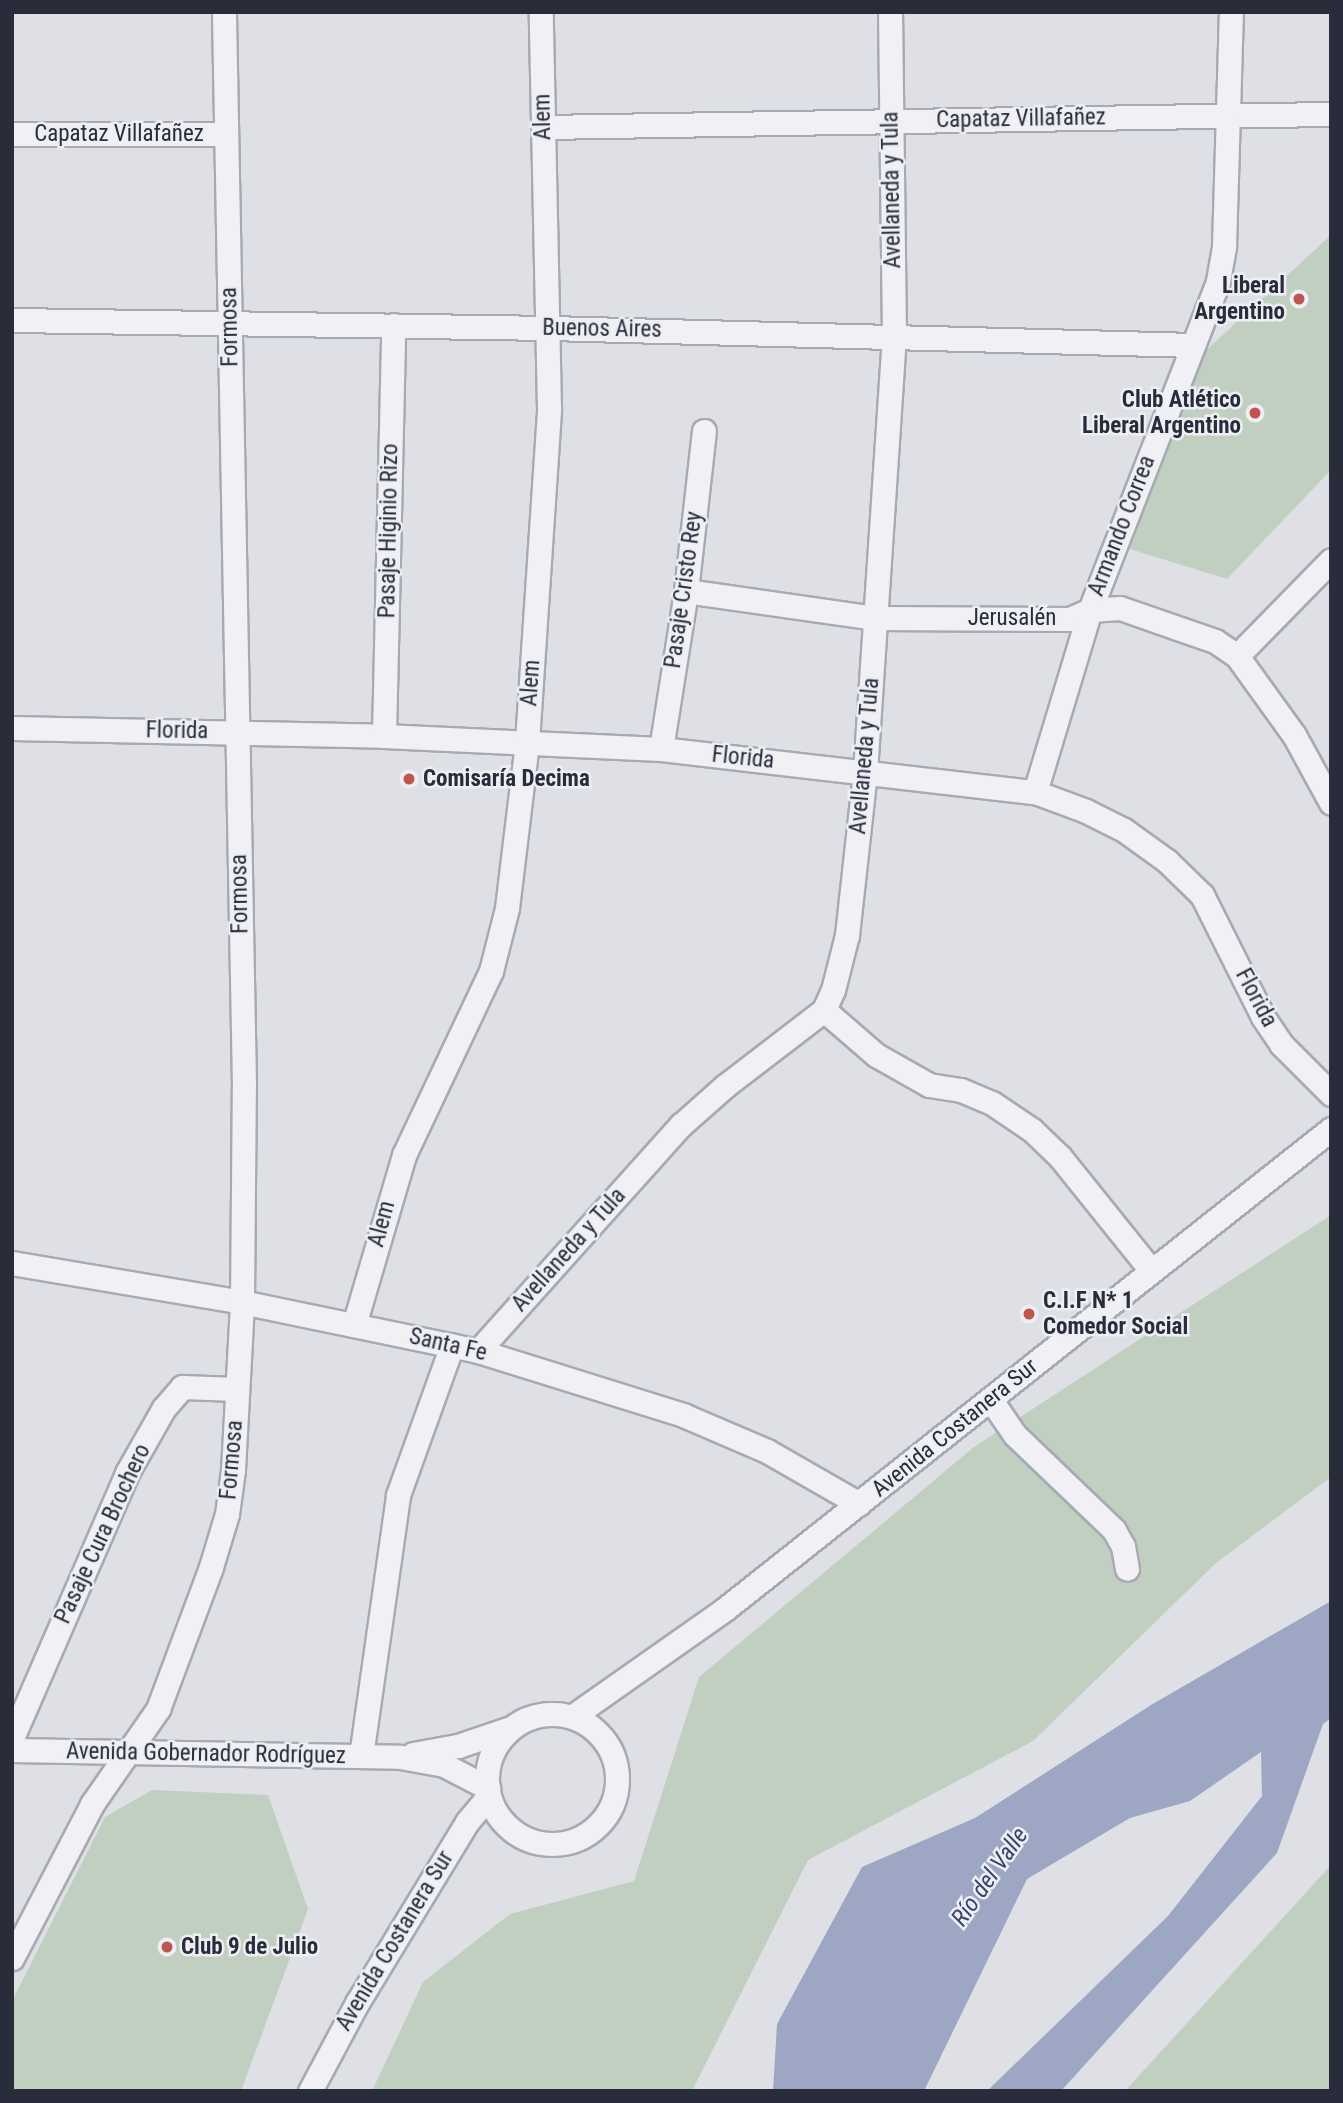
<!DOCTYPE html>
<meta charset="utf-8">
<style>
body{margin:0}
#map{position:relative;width:1343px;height:2103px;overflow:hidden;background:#dee0e6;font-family:"Roboto Condensed",sans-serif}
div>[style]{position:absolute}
.green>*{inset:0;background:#c1cfc0}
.water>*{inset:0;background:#9da7c3}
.roads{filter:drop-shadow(2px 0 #a8aab3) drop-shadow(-2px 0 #a8aab3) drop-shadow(0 2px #a8aab3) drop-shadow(0 -2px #a8aab3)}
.minor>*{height:23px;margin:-11.5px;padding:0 11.5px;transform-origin:11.5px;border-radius:11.5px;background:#f1f1f5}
.minor>.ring{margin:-11.5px;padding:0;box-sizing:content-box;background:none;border:23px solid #f1f1f5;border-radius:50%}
.dots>*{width:19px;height:19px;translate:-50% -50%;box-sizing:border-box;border:4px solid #edeff4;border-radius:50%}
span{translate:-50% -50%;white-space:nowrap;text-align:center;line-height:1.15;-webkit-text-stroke:5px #edeff4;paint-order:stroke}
.street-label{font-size:23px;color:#292c3b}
.poi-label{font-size:23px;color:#292c3b;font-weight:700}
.right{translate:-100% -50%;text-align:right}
.left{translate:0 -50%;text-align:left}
.water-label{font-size:24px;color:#38446b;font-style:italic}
.frame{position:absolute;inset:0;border:14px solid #292c3b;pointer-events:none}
</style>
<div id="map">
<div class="green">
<i style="clip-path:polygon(1331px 235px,1331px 470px,1227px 579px,1130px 549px,1199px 357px)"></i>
<i style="clip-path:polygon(1331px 1215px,1331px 1477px,1216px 1563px,1033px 1741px,808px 1860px,692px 2091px,372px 2091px,423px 1982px,510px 1914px,634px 1881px,699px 1677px,974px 1447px)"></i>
<i style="clip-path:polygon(152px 1790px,268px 1795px,308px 1909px,241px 2091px,12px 2091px,12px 2001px,105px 1817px)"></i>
<i style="clip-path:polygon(1331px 1865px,1331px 2091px,1125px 2091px)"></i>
</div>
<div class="water">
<i style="clip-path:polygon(1331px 1601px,1331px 1718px,1323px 1724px,1277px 1853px,1061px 2091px,987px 2091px,1168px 1916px,1262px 1796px,1261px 1752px,1190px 1801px,1130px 1818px,1027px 1879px,924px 2091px,773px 2091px,777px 2024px,862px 1867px,975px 1818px,1151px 1705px)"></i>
</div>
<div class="roads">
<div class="minor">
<i style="left:543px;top:127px;width:788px;rotate:-0.95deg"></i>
<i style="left:12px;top:134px;width:214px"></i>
<i style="left:12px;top:320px;width:537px;rotate:0.85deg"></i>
<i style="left:549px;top:328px;width:643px;rotate:1.51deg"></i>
<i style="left:686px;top:591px;width:192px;rotate:8.1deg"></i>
<i style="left:876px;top:618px;width:193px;rotate:0.3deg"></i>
<i style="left:1069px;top:619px;width:23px;rotate:-23deg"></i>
<i style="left:1090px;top:610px;width:30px;rotate:-4deg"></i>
<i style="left:1120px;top:608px;width:101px;rotate:19.2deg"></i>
<i style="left:1215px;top:641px;width:27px;rotate:34deg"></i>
<i style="left:1237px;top:656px;width:97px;rotate:54.2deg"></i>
<i style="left:1294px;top:735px;width:77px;rotate:61.4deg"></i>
<i style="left:1237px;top:656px;width:134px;rotate:-45.6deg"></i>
<i style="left:12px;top:728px;width:372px;rotate:1.2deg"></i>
<i style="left:384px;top:736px;width:277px;rotate:2.7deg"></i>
<i style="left:661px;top:749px;width:376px;rotate:6.6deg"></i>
<i style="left:1035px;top:792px;width:54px;rotate:20.4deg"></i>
<i style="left:1086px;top:811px;width:42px;rotate:26.6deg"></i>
<i style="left:1124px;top:830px;width:53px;rotate:35.8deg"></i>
<i style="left:1167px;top:861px;width:49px;rotate:44.2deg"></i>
<i style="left:1202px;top:895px;width:136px;rotate:63.4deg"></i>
<i style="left:1263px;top:1017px;width:34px;rotate:56deg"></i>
<i style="left:1282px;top:1045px;width:69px;rotate:45deg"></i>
<i style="left:384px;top:736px;width:411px;rotate:-88.7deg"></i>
<i style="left:661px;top:749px;width:160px;rotate:-81deg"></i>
<i style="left:686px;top:591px;width:161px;rotate:-83.6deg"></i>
<i style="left:1035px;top:792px;width:190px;rotate:-73.2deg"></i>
<i style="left:1090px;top:610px;width:353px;rotate:-68.7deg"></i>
<i style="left:1218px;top:281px;width:36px;rotate:-80deg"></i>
<i style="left:1224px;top:246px;width:234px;rotate:-88.3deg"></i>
<i style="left:824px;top:1010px;width:69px;rotate:40.9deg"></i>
<i style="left:876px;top:1055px;width:61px;rotate:29.5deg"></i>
<i style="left:929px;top:1085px;width:32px;rotate:9deg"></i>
<i style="left:961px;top:1090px;width:34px;rotate:23deg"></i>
<i style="left:992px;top:1103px;width:48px;rotate:34deg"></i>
<i style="left:1032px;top:1130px;width:39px;rotate:44deg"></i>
<i style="left:1060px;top:1157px;width:145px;rotate:51.2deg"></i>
<i style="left:12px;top:1263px;width:233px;rotate:9.6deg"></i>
<i style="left:242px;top:1302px;width:241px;rotate:11.7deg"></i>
<i style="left:478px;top:1351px;width:215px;rotate:17.3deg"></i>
<i style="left:683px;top:1415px;width:91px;rotate:23.2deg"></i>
<i style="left:767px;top:1451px;width:106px;rotate:29.9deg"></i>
<i style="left:354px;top:1325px;width:177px;rotate:-73.6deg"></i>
<i style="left:404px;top:1155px;width:204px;rotate:-64.7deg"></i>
<i style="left:491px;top:971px;width:65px;rotate:-75.7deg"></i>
<i style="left:507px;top:908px;width:167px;rotate:-83.1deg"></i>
<i style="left:527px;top:742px;width:334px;rotate:-86.2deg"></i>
<i style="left:549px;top:409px;width:397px;rotate:-91.2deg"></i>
<i style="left:478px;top:1351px;width:304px;rotate:-48.1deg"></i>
<i style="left:681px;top:1125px;width:59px;rotate:-41.6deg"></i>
<i style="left:725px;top:1086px;width:125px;rotate:-37.5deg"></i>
<i style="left:824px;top:1010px;width:22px;rotate:-66deg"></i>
<i style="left:833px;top:990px;width:57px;rotate:-75.7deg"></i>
<i style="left:847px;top:935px;width:164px;rotate:-83.7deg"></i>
<i style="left:865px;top:772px;width:437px;rotate:-86.2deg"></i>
<i style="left:894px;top:336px;width:324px;rotate:-90.7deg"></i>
<i style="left:991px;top:1400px;width:42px;rotate:55.6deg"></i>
<i style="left:1015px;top:1435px;width:137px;rotate:43.8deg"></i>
<i style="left:1114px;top:1530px;width:18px;rotate:61deg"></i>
<i style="left:1123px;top:1546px;width:23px;rotate:80deg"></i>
<i class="ring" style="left:487px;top:1714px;width:107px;height:107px"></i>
<i style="left:573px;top:1716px;width:186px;rotate:-35.1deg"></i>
<i style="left:725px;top:1609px;width:773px;rotate:-38.38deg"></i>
<i style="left:12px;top:1738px;width:289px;rotate:-66.5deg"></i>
<i style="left:127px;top:1473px;width:75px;rotate:-60.4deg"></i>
<i style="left:164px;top:1408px;width:28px;rotate:-49deg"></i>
<i style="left:182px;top:1387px;width:55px;rotate:2.1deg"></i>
<i style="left:12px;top:1750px;width:388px;rotate:1deg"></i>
<i style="left:400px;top:1757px;width:45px;rotate:10.3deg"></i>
<i style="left:444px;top:1765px;width:50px;rotate:27.6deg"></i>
<i style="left:413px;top:1754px;width:46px;rotate:-10.1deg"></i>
<i style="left:458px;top:1746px;width:53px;rotate:-18.8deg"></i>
<i style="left:361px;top:1756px;width:264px;rotate:-81.9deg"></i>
<i style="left:398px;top:1495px;width:159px;rotate:-70.2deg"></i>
<i style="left:12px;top:1958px;width:174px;rotate:-62.5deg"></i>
<i style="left:92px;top:1804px;width:116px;rotate:-55.2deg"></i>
<i style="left:158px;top:1709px;width:152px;rotate:-69.5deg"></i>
<i style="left:211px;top:1567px;width:55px;rotate:-73.2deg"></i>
<i style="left:227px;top:1514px;width:44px;rotate:-82.2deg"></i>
<i style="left:233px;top:1470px;width:168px;rotate:-86.9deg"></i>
<i style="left:242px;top:1302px;width:217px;rotate:-89.5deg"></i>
<i style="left:244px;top:1085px;width:1073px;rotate:-91.07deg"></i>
<i style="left:310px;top:2091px;width:100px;rotate:-61.9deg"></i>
<i style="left:357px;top:2003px;width:212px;rotate:-58.7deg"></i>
<i style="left:467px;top:1822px;width:34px;rotate:-50deg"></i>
</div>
</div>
<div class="dots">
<i style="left:1299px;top:299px;background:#bf554f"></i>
<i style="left:1255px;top:413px;background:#bf554f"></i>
<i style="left:409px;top:779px;background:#bf554f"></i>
<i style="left:1029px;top:1314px;background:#bf554f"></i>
<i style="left:167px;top:1947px;background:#bf554f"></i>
</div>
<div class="street-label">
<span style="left:543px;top:117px;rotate:-91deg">Alem</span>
<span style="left:1021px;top:119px;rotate:-1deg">Capataz Villafañez</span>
<span style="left:119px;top:134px">Capataz Villafañez</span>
<span style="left:892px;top:190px;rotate:-91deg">Avellaneda y Tula</span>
<span style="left:230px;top:327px;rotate:-91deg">Formosa</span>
<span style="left:602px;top:329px;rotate:1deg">Buenos Aires</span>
<span style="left:1122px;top:526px;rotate:-69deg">Armando Correa</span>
<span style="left:389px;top:531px;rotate:-89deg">Pasaje Higinio Rizo</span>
<span style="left:684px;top:590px;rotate:-82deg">Pasaje Cristo Rey</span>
<span style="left:1012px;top:618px">Jerusalén</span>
<span style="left:531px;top:683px;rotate:-86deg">Alem</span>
<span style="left:177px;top:731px;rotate:1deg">Florida</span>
<span style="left:865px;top:756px;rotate:-85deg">Avellaneda y Tula</span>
<span style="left:743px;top:758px;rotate:6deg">Florida</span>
<span style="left:240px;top:894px;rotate:-91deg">Formosa</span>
<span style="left:1256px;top:998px;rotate:62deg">Florida</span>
<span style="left:382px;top:1224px;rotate:-75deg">Alem</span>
<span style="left:569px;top:1250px;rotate:-48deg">Avellaneda y Tula</span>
<span style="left:448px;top:1345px;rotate:13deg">Santa Fe</span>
<span style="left:955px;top:1428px;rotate:-39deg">Avenida Costanera Sur</span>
<span style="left:232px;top:1460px;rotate:-85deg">Formosa</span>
<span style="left:103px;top:1534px;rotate:-65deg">Pasaje Cura Brochero</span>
<span style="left:206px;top:1754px;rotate:1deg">Avenida Gobernador Rodríguez</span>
<span style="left:395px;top:1941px;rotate:-59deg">Avenida Costanera Sur</span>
</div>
<div class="poi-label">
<span class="right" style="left:1285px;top:299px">Liberal<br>Argentino</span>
<span class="right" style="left:1241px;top:413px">Club Atlético<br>Liberal Argentino</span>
<span class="left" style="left:423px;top:779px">Comisaría Decima</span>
<span class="left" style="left:1043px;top:1314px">C.I.F N* 1<br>Comedor Social</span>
<span class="left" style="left:181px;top:1947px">Club 9 de Julio</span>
</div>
<div class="water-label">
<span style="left:990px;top:1877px;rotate:-55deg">Río del Valle</span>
</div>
<div class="frame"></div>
</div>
